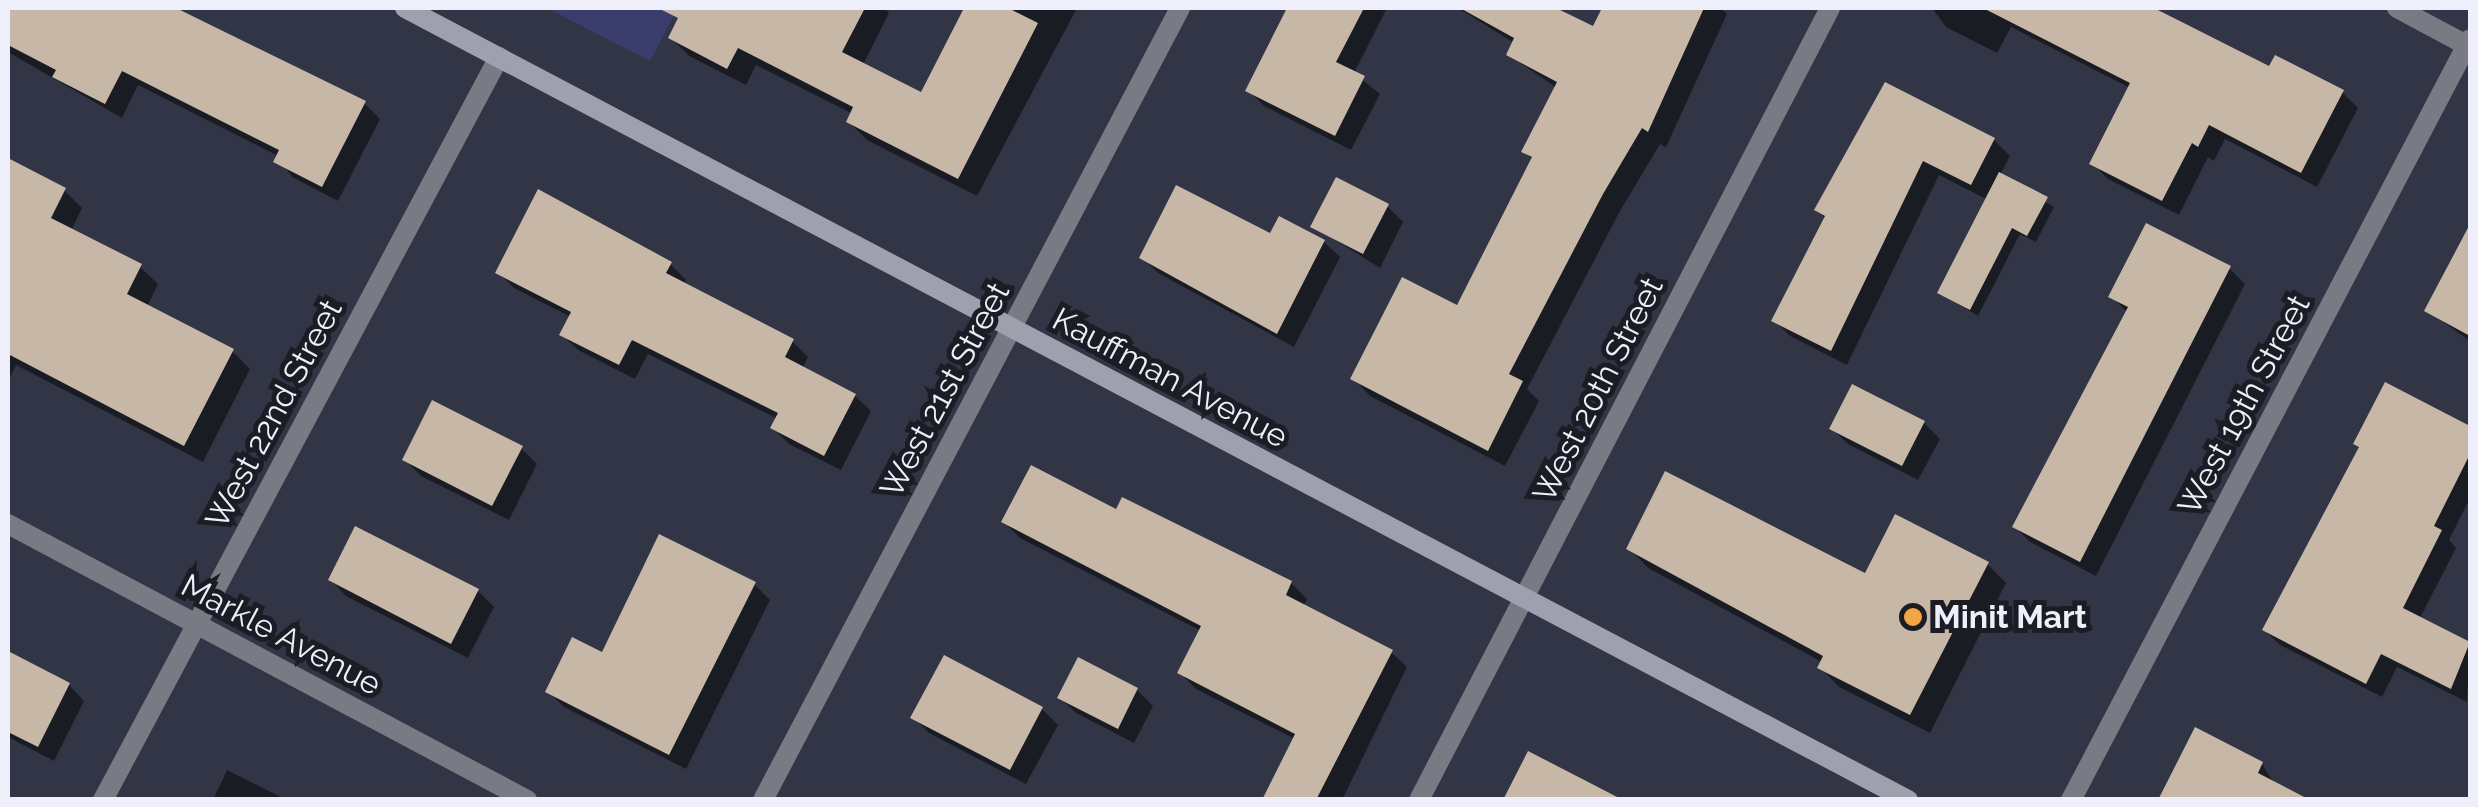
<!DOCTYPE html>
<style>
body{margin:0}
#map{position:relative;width:2478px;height:807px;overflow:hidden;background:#323545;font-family:Raleway,sans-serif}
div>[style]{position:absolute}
.green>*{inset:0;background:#3b3e6c}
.shadow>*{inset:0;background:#0007}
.building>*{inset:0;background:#c7b7a7}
.street>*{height:20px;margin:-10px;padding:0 10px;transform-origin:10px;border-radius:10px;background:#797a83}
.secondary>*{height:20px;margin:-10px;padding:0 10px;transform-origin:10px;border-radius:10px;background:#9ea0ae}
.dots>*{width:28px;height:28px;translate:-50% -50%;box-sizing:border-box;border:5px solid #1c1d24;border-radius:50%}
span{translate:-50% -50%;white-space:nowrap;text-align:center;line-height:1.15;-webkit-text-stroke:10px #1c1d24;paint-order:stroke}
.street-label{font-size:32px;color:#eeeffa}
.poi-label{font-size:32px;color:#eeeffa;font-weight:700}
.left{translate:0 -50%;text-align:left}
.frame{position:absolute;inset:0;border:10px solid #eeeffa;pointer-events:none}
</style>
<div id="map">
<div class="green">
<i style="clip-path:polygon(547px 8px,678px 8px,650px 61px)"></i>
</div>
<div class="shadow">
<i style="clip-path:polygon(8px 8px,162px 8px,364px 103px,380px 119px,338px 201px,292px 177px,278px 156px,138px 85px,122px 118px,8px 52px)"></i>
<i style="clip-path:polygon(686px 8px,884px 8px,889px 13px,863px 65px,922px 95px,966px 8px,1077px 8px,977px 196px,867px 140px,849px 122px,853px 114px,756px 65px,746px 85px,689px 56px,671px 38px)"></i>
<i style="clip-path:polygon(1292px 8px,1387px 8px,1354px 73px,1380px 94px,1351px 150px,1264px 106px,1248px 90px)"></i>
<i style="clip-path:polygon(1458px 8px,1550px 8px,1594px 30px,1605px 8px,1720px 8px,1727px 14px,1666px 147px,1660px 144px,1620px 211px,1527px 389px,1539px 401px,1505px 466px,1370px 396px,1353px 378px,1458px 308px,1533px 160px,1524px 151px,1557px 88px,1509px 55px,1514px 43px)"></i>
<i style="clip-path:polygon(1932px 8px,2155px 8px,2270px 70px,2342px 92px,2358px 108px,2317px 187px,2225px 139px,2214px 161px,2208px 157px,2179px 215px,2108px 179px,2092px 163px,2130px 88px,2011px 27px,1997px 53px,1946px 27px)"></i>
<i style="clip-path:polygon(1886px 85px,1994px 140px,2010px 156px,2000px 175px,2054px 207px,2036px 242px,2020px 234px,1978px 316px,1940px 293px,1988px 200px,1939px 175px,1847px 365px,1790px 336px,1774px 320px,1826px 219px,1817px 210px)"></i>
<i style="clip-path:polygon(8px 161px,64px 190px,82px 208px,71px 231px,140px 267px,158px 284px,147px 307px,232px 351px,250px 369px,203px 462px,16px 365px,8px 382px)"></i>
<i style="clip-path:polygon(1387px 206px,1403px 222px,1380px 268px,1313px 226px)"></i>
<i style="clip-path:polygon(2470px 230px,2470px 341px,2428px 311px)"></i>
<i style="clip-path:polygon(1271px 236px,1324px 242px,1340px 257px,1294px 347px,1158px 273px,1142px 257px)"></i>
<i style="clip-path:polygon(670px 264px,686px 280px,683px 285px,792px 341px,808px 357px,802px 369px,855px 396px,871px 411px,841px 470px,789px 444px,773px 428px,778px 419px,648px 354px,635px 379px,578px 350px,562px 335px,571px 317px,514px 288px,498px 272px)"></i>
<i style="clip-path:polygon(2230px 269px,2245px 284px,2096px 576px,2030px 542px,2015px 527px,2127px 312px,2111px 296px)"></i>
<i style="clip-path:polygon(2386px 386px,2470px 429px,2470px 498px,2449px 540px,2456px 548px,2419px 620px,2470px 645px,2467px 702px,2397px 667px,2382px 697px,2280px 645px,2265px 630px,2361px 448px)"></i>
<i style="clip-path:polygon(1924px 423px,1940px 439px,1918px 480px,1848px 444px,1832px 429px)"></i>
<i style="clip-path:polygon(521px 448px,537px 464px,509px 520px,421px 476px,405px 460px)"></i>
<i style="clip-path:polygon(1117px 512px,1291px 583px,1307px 599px,1303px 607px,1391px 652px,1407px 667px,1342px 800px,1264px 800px,1295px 739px,1196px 689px,1180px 673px,1201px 631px,1020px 538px,1004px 522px)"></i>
<i style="clip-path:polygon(1629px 548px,1866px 576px,1987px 564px,2006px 583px,1930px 733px,1839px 687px,1820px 667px,1822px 662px,1648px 568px)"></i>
<i style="clip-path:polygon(331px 580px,478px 591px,494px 607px,468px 658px,346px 596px)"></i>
<i style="clip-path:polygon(754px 584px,770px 600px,686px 769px,564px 707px,548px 691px,603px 656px)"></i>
<i style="clip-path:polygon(10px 655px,69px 685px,84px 701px,54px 761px,8px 737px)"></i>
<i style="clip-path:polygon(1079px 661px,1137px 690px,1153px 706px,1134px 743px,1076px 713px,1060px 698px)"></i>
<i style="clip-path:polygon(1042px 709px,1058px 725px,1026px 784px,929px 733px,913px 717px)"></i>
<i style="clip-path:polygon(2262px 764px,2275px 785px,2161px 800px)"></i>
<i style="clip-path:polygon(227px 770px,287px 800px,213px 800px)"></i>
</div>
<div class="building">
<i style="clip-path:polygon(8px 8px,176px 8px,366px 101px,322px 187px,273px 162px,279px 150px,122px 71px,105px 104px,52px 77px,56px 70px,8px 45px)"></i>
<i style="clip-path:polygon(658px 8px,865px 8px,842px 52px,921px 92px,964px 8px,1008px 8px,1038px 23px,958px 179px,846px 122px,853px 107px,738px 48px,727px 69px,668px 38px,678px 18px)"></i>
<i style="clip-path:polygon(1287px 8px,1364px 8px,1336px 62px,1365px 76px,1335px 136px,1245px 91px)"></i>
<i style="clip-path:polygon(1460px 8px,1556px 8px,1593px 26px,1602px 8px,1704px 8px,1648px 132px,1642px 128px,1603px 194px,1509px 374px,1523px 381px,1488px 451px,1350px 379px,1402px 277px,1457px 305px,1532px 157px,1521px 152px,1557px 82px,1506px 55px,1514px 38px)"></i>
<i style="clip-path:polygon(1983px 8px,2154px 8px,2269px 66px,2275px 55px,2344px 90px,2301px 173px,2209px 125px,2198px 147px,2192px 143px,2162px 201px,2089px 164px,2130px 83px)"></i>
<i style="clip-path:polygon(1885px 82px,1995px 138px,1971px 185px,1923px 161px,1831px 351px,1771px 321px,1825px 216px,1814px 210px)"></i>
<i style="clip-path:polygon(8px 158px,66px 188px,51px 218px,142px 264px,127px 294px,234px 349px,184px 446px,8px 354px)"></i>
<i style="clip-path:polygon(1999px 172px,2048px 197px,2027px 236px,2012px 228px,1970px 310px,1937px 293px)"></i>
<i style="clip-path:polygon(1336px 177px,1389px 204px,1363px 254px,1310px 227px)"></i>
<i style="clip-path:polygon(1176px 185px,1270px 233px,1279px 216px,1325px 240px,1277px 334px,1139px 258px)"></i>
<i style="clip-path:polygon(538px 189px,672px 262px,666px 273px,794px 339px,785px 357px,856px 394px,824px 456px,770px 428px,778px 413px,632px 340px,619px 365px,559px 335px,571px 312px,495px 273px)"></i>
<i style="clip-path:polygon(2146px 223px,2231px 266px,2080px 562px,2012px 527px,2128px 307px,2108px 297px)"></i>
<i style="clip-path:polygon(2470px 224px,2470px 336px,2424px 311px)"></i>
<i style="clip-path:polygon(2385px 382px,2470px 426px,2470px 454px,2434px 526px,2442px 530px,2403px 608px,2470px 642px,2451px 689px,2381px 654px,2366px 684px,2262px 630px,2359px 447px,2353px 444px)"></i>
<i style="clip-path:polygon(1852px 384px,1925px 421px,1902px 466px,1829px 429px)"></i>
<i style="clip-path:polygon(432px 400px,523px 446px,492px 506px,402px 460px)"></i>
<i style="clip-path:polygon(1031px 465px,1116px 509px,1122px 497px,1292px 581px,1286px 595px,1393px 650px,1316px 800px,1262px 800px,1295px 734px,1177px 673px,1201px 626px,1001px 522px)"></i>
<i style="clip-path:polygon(1665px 471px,1865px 573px,1895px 514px,1989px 562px,1910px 715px,1817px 668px,1823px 656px,1626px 549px)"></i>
<i style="clip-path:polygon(355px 526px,479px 589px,451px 644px,328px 580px)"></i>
<i style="clip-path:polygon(659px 534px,756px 582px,669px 755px,545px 692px,572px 637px,602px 652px)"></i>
<i style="clip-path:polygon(8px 651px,70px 683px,38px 747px,8px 732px)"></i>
<i style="clip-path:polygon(944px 655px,1043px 707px,1010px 770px,910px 718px)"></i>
<i style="clip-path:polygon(1078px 657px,1138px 688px,1118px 729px,1057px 698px)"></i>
<i style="clip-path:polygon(2195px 727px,2263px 762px,2258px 773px,2310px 800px,2158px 800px)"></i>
<i style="clip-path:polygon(1528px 751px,1623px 800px,1503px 800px)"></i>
</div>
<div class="street">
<i style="left:2397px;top:8px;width:83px;rotate:28.1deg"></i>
<i style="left:8px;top:524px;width:588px;rotate:28deg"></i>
<i style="left:103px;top:800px;width:842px;rotate:-61.94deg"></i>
<i style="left:763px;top:800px;width:895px;rotate:-62.23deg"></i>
<i style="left:1419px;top:800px;width:892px;rotate:-62.57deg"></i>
<i style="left:2071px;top:800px;width:859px;rotate:-62.33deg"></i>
</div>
<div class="secondary">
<i style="left:405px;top:8px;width:1699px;rotate:27.79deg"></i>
</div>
<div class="dots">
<i style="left:1913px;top:617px;background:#f3a443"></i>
</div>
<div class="street-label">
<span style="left:1170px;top:378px;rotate:28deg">Kauffman Avenue</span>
<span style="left:945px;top:390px;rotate:-62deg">West 21st Street</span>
<span style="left:1598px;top:390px;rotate:-63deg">West 20th Street</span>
<span style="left:2244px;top:405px;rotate:-62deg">West 19th Street</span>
<span style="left:274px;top:414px;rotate:-62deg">West 22nd Street</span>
<span style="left:281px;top:635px;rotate:28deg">Markle Avenue</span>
</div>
<div class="poi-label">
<span class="left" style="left:1933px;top:617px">Minit Mart</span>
</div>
<div class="frame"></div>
</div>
